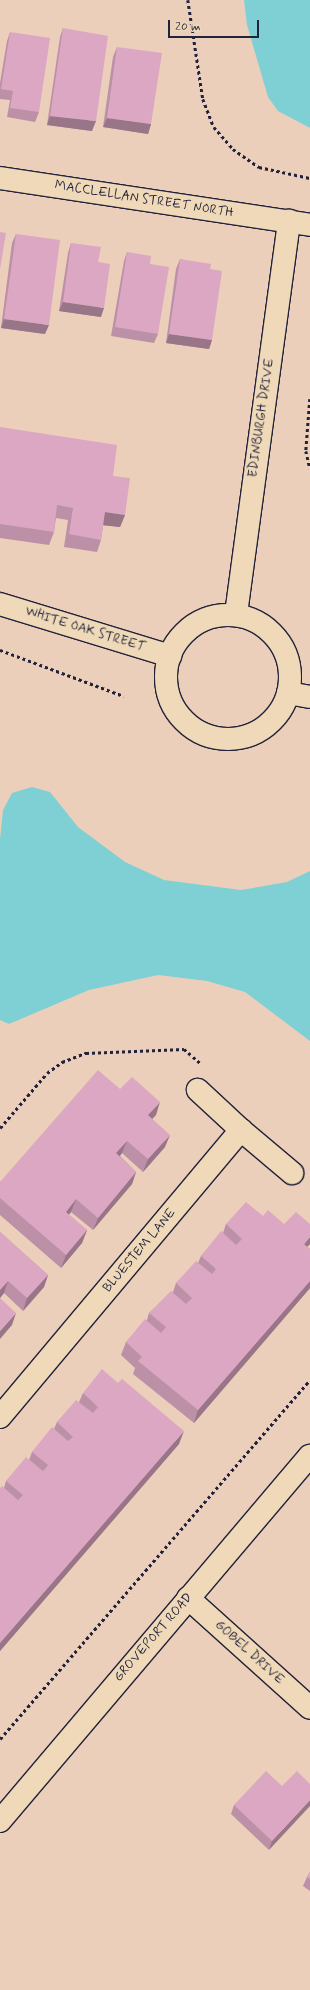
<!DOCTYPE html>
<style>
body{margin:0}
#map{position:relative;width:310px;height:1990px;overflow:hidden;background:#ebcfba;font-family:Mynerve,sans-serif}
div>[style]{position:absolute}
.water>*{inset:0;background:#7fd0d5}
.path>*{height:2.5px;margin-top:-1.25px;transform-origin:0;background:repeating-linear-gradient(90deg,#22223b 0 3px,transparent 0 6px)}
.roads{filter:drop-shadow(1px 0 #22223b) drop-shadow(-1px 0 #22223b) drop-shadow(0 1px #22223b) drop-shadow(0 -1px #22223b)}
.street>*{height:22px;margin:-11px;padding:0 11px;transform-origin:11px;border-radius:11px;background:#efd9b8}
.street>.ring{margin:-11px;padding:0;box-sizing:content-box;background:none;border:22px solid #efd9b8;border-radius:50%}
.primary>*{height:22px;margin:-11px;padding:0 11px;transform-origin:11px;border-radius:11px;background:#efd9b8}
.wall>*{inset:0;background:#bc90a7}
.shaded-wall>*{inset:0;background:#997588}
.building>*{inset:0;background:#dba7c2}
span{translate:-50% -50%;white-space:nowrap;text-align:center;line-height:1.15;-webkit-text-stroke:4px #efd9b8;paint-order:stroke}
.street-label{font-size:13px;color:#22223b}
.scale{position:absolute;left:168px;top:20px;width:91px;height:18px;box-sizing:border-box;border:2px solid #22223b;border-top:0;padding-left:5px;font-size:12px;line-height:14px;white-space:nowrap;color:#22223b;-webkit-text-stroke:3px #efd9b8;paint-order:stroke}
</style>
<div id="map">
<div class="water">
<i style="clip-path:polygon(244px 0,310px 0,310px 128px,278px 111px,268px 97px,247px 25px)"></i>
<i style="clip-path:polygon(32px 787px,50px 792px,78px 827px,125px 862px,164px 880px,241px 890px,287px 882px,310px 871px,310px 1041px,245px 992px,207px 981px,158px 975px,89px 990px,9px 1024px,0 1020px,0 839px,3px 810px,12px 793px)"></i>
</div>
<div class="path">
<i style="left:188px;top:0;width:100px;rotate:81.4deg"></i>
<i style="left:203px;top:99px;width:30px;rotate:69deg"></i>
<i style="left:214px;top:127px;width:29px;rotate:49deg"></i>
<i style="left:233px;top:149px;width:32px;rotate:35deg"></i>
<i style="left:259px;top:167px;width:52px;rotate:12.2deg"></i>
<i style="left:310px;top:399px;width:52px;rotate:94.4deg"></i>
<i style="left:306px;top:451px;width:18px;rotate:77deg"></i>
<i style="left:0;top:650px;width:132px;rotate:20.4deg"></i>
<i style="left:0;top:1128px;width:72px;rotate:-49.5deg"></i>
<i style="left:47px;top:1073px;width:19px;rotate:-36deg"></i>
<i style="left:62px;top:1062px;width:26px;rotate:-21deg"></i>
<i style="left:86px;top:1053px;width:98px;rotate:-2.3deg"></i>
<i style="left:184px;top:1049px;width:21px;rotate:41deg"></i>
<i style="left:0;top:1739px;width:474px;rotate:-49.2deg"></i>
</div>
<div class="roads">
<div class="street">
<i style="left:0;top:178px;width:314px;rotate:8.6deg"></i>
<i style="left:0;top:604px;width:178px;rotate:17deg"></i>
<i style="left:236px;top:614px;width:397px;rotate:-82.3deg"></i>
<i class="ring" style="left:166px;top:615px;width:102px;height:102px"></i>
<i style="left:288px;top:693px;width:22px;rotate:10deg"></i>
<i style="left:241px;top:1130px;width:67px;rotate:40.1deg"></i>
<i style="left:0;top:1417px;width:375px;rotate:-50deg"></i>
<i style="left:241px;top:1130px;width:59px;rotate:-137.1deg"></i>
<i style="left:188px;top:1598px;width:164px;rotate:42deg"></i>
</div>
<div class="primary">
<i style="left:0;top:1821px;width:479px;rotate:-49.7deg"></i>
</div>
</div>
<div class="wall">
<i style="clip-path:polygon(63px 28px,92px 131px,47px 125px,60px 37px)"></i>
<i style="clip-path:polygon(10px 32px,39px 112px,35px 122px,7px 117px,10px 100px,0 99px,0 83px,7px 41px)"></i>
<i style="clip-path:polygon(117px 47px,151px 124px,148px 134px,103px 127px,113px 57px)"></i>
<i style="clip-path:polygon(16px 234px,45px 334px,1px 328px,12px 243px)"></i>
<i style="clip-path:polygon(71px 243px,98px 262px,101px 317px,59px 311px,68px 253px)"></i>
<i style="clip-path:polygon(127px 252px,150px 264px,158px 334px,154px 343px,111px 336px,124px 261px)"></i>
<i style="clip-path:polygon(180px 259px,210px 269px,212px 340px,209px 349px,166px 343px,176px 269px)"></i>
<i style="clip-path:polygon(0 427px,113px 476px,125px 515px,120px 527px,103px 525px,101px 540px,97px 552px,64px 547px,68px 520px,56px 518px,54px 532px,49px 545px,0 538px)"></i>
<i style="clip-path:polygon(120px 1089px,156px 1115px,152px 1119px,165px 1147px,143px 1172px,122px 1153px,120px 1156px,136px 1172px,132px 1184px,93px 1230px,71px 1212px,69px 1215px,87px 1230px,82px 1243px,61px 1268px,0 1215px,0 1182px)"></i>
<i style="clip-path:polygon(263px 1216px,310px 1249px,310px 1288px,194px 1423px,133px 1374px,135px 1368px,121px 1355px,126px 1342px,147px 1320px,149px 1313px,173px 1292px,176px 1283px,198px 1263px,201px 1256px,223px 1233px,226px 1224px)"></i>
<i style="clip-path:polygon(0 1232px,48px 1275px,44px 1287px,23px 1311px,4px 1293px,0 1298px)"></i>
<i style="clip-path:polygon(83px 1393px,179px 1444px,0 1651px,4px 1488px,6px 1481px,29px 1460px,32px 1452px,54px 1429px,57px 1422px,79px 1402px)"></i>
<i style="clip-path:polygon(310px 1784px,269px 1850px,231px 1814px,234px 1805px,282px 1786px)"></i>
<i style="clip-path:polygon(310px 1872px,310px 1891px,303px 1886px,307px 1877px)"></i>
</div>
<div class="shaded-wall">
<i style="clip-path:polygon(50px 116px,96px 121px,92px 131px,47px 125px)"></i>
<i style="clip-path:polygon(107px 118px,151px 124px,148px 134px,103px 127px)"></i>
<i style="clip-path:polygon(63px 302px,104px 308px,101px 317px,59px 311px)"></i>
<i style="clip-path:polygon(4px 319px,49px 325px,45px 334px,1px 328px)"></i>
<i style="clip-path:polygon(169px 334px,212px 340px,209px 349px,166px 343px)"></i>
<i style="clip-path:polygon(105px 512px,125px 515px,120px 527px,101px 525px)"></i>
<i style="clip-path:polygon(160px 1102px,156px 1115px,143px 1128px,148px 1115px)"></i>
<i style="clip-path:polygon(170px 1135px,165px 1147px,143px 1172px,148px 1159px)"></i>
<i style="clip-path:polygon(127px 1141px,122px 1153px,112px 1166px,116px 1153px)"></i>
<i style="clip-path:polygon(136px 1172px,132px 1184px,93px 1230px,98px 1218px)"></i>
<i style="clip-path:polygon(76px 1199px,71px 1212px,61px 1224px,66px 1212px)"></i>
<i style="clip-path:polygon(87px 1230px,82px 1243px,61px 1268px,66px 1255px)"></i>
<i style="clip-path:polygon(310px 1237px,310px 1244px,299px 1256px,304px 1244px)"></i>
<i style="clip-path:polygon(48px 1275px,44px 1287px,23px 1311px,27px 1298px)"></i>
<i style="clip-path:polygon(8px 1281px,4px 1293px,0 1298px,0 1290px)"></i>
<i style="clip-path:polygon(310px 1281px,310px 1288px,194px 1423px,198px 1410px)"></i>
<i style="clip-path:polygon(16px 1313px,12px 1325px,0 1339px,0 1331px)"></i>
<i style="clip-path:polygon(184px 1431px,179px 1444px,0 1651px,0 1643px)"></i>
<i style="clip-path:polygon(310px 1800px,310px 1806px,269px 1850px,272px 1841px)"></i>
</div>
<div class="building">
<i style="clip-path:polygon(63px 28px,108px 36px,96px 121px,50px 116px)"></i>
<i style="clip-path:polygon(10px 32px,50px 38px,39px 112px,10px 108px,13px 91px,1px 89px)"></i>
<i style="clip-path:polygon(117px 47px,162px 53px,151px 124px,107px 118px)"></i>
<i style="clip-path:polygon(0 232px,6px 233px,0 269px)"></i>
<i style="clip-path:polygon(16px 234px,60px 240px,49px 325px,4px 319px)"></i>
<i style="clip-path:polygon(71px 243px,101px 247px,98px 262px,110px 264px,104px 308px,63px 302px)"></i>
<i style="clip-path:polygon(127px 252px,151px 256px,150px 264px,169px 267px,158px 334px,115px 327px)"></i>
<i style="clip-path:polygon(180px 259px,211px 264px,210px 269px,222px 271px,212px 340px,169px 334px)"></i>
<i style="clip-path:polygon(0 427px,117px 445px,113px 476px,130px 478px,125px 515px,105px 512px,101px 540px,69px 534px,73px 508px,57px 505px,54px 532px,0 524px)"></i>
<i style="clip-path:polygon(98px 1070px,120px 1089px,132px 1077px,160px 1102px,148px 1115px,170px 1135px,148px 1159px,127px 1141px,116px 1153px,136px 1172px,98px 1218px,76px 1199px,66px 1212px,87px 1230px,66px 1255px,0 1198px,0 1182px)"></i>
<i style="clip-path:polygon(246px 1202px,263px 1216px,268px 1210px,284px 1224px,296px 1212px,310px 1224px,310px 1237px,304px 1244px,310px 1249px,310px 1281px,198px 1410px,138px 1361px,142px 1357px,126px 1342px,145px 1319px,161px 1333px,166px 1327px,149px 1313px,171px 1291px,186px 1304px,192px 1298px,176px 1283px,196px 1261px,212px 1274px,216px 1269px,201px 1256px,221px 1231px,236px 1245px,242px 1239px,226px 1224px)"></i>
<i style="clip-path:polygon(0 1232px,48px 1275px,27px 1298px,8px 1281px,0 1290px)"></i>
<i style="clip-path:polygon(0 1298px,16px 1313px,0 1331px)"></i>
<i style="clip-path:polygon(102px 1369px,118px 1383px,122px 1379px,184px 1431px,0 1643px,0 1488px,2px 1486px,18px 1500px,23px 1495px,6px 1481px,26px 1457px,43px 1471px,48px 1465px,32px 1452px,52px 1427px,68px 1441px,73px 1437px,57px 1422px,76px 1400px,93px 1413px,98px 1407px,83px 1393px)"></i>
<i style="clip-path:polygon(266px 1771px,282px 1786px,297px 1771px,310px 1784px,310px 1800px,272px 1841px,234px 1805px)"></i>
<i style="clip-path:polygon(310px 1872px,310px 1879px,307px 1877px)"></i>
</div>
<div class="street-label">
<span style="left:144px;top:200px;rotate:9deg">MACCLELLAN STREET NORTH</span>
<span style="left:262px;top:418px;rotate:-82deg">EDINBURGH DRIVE</span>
<span style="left:85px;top:630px;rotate:17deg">WHITE OAK STREET</span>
<span style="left:140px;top:1251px;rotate:-50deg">BLUESTEM LANE</span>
<span style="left:154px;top:1638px;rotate:-49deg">GROVEPORT ROAD</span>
<span style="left:249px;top:1653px;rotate:42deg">GOBEL DRIVE</span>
</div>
<div class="scale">20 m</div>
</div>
